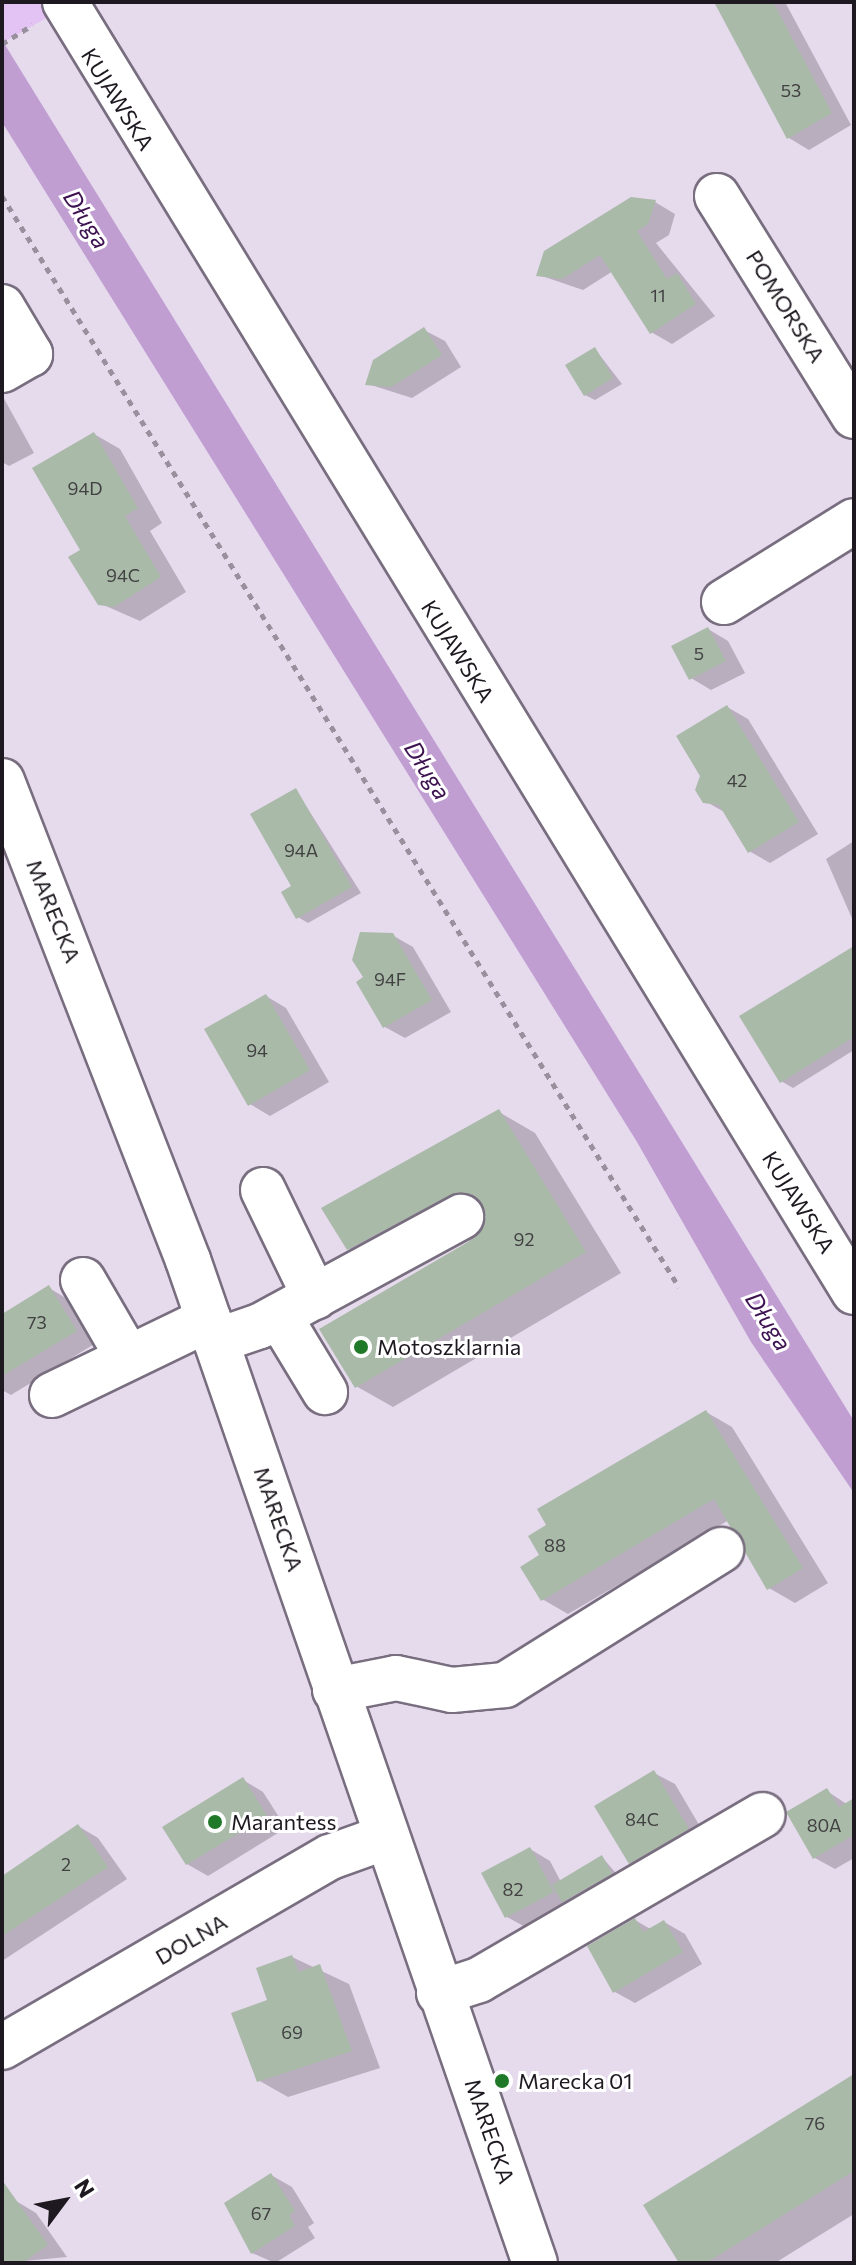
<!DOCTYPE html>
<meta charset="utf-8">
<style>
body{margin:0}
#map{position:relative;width:856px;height:2265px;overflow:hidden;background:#e6daed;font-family:Commissioner,sans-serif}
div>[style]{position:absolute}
.green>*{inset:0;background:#e2c3f3}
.water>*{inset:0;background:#c09ed2}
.shadow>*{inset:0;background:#0003}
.building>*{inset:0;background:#aabaa9}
.path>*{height:5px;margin-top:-2.5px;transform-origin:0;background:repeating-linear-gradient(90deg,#99909e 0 6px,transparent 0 12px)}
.roads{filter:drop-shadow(2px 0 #786e7f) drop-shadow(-2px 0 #786e7f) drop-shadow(0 2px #786e7f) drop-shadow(0 -2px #786e7f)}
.minor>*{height:44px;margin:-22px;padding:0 22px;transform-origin:22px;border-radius:22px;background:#fff}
.dots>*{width:22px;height:22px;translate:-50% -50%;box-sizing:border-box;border:4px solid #fff;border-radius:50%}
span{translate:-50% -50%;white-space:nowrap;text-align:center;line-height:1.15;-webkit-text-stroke:6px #fff;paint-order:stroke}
.number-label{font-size:18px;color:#414142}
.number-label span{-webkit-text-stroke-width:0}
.street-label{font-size:22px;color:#1e1920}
.poi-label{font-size:22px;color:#1e1920}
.left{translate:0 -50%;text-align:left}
.water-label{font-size:24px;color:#3d1250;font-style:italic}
.frame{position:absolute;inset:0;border:4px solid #1e1920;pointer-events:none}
.north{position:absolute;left:24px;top:2161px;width:80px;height:80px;-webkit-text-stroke:6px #fff;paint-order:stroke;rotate:58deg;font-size:22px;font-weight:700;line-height:32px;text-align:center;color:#1e1920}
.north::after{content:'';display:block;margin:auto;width:28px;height:36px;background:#1e1920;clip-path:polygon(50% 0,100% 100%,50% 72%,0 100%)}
</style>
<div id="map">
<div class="green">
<i style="clip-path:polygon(2px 2px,65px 2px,66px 7px,2px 43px)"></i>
</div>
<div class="water">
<i style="clip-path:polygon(2px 40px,854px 1421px,854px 1493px,751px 1342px,637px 1142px,2px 122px)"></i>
</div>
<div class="shadow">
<i style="clip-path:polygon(716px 2px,785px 2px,851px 125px,809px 150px,789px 138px)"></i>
<i style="clip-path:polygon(655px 202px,675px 214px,669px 235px,656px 243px,715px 316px,672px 344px,651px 332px,613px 271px,583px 290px,539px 275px)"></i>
<i style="clip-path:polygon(424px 330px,445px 341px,461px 367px,412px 398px,368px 384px)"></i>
<i style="clip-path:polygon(595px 349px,622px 384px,595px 400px,585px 395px)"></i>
<i style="clip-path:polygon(2px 395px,34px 453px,9px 466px,2px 462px)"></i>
<i style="clip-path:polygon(94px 434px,120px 449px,162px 523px,150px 531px,186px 592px,140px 621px,99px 603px,82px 551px)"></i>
<i style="clip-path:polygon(708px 629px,728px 641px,745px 673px,711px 690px,691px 678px)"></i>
<i style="clip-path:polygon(727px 707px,748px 719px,818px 834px,770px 863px,749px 851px,726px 813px,705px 801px)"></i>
<i style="clip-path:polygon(296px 790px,361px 893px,308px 923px,298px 917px,294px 886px)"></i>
<i style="clip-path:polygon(854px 841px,854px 923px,826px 859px)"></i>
<i style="clip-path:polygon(392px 935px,413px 947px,451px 1012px,405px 1038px,385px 1027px,365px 978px)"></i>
<i style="clip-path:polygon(854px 948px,854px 1050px,793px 1088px,781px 1081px)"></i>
<i style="clip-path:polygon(266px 996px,286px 1008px,329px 1082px,270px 1116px,250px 1104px)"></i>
<i style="clip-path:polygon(499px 1112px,535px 1133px,621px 1273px,393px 1407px,356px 1386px,491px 1213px,385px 1270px,349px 1249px)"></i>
<i style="clip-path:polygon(49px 1288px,69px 1300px,96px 1343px,11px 1395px,2px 1390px,2px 1316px)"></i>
<i style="clip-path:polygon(706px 1412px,732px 1427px,828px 1583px,795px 1603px,769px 1588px,729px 1520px,568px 1614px,542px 1599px,542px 1556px)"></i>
<i style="clip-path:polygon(654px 1773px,675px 1784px,708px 1840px,651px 1874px,630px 1862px)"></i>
<i style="clip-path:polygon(243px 1780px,263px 1792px,286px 1828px,208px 1876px,187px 1864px)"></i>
<i style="clip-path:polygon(827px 1791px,854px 1809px,854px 1858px,835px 1869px,815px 1858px)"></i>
<i style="clip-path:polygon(78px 1826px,98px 1838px,127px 1879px,2px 1961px,2px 1879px)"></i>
<i style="clip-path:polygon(530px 1849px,550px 1861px,561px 1882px,602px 1857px,621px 1879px,527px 1928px,507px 1917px)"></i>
<i style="clip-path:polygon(635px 1920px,652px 1930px,664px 1922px,685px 1934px,702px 1964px,635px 2003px,615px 1992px)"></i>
<i style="clip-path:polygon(292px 1957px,349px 1984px,380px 2068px,288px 2097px,258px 2080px,270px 2001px)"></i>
<i style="clip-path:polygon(854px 2077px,854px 2214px,775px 2263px,682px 2263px)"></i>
<i style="clip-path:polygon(271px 2175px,292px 2187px,314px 2223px,308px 2227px,315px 2238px,275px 2263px,252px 2253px)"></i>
<i style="clip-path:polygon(16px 2201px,36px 2213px,67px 2257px,2px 2263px,2px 2211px)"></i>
</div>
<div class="building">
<i style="clip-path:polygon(714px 2px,773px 2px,832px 113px,787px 139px)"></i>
<i style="clip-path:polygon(631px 197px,656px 200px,648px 224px,637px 231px,667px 279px,677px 273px,696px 304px,650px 334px,600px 255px,562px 279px,536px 276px,544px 251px)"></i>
<i style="clip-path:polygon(424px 327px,442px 355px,391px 387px,365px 385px,373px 360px)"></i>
<i style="clip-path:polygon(595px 347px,613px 378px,584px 396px,565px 365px)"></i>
<i style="clip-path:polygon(94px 432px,138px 508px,125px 516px,161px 577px,114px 607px,98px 605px,68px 557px,80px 550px,32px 468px)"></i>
<i style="clip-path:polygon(708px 627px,726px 661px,689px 680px,671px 646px)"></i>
<i style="clip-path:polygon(727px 705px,799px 822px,748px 853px,719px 805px,703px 803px,695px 790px,700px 776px,676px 736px)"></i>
<i style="clip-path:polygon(296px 788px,352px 887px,296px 919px,281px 892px,291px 886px,250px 814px)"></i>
<i style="clip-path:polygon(360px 932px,393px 933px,432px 1000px,383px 1028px,356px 982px,363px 977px,352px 960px)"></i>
<i style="clip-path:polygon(854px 946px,854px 1037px,780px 1083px,739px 1016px)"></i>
<i style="clip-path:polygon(266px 994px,310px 1070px,248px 1106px,204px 1029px)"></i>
<i style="clip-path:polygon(499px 1109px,586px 1252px,355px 1388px,319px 1329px,473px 1239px,486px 1217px,475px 1196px,450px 1195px,347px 1250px,321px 1208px)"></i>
<i style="clip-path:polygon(49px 1285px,77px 1331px,2px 1376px,2px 1314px)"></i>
<i style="clip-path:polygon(706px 1410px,803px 1568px,767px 1590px,714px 1499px,541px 1601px,520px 1567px,539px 1555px,528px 1536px,546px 1525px,537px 1509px)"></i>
<i style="clip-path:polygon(654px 1770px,689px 1829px,629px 1864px,594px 1806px)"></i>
<i style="clip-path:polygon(243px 1777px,267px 1816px,186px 1865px,162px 1827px)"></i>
<i style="clip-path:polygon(827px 1788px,839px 1807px,854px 1798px,854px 1835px,813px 1859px,786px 1812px)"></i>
<i style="clip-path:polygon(78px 1824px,108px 1867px,2px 1936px,2px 1876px)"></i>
<i style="clip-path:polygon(530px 1847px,554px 1892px,505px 1918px,481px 1873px)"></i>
<i style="clip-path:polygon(602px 1855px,612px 1874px,562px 1902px,552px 1885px)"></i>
<i style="clip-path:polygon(635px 1918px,643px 1932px,664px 1920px,683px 1952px,613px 1993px,587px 1946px)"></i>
<i style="clip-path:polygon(292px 1955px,299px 1972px,320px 1964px,352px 2051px,257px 2082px,231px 2013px,267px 2000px,256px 1968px)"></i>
<i style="clip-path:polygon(854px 2074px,854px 2171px,706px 2263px,679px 2263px,643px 2205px)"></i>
<i style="clip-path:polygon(271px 2173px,295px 2211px,289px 2215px,295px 2226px,251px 2254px,224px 2203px)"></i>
<i style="clip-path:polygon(2px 2180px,48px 2245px,22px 2263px,2px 2263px)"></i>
</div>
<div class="path">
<i style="left:2px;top:44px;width:36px;rotate:-32deg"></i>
<i style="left:2px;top:196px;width:1284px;rotate:58.18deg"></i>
</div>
<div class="roads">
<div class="minor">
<i style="left:65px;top:2px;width:1512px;rotate:58.55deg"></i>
<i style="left:717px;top:196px;width:259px;rotate:58.1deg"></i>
<i style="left:2px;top:307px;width:55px;rotate:59.2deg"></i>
<i style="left:30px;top:354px;width:32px;rotate:150deg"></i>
<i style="left:724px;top:602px;width:153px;rotate:-31.9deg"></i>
<i style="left:2px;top:781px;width:514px;rotate:68.78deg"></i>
<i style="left:188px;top:1260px;width:1061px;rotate:70.92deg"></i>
<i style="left:263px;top:1190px;width:119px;rotate:64.1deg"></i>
<i style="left:83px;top:1280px;width:86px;rotate:59.8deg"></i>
<i style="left:279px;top:1316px;width:89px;rotate:58.8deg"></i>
<i style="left:216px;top:1341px;width:46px;rotate:-18.8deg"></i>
<i style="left:260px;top:1326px;width:229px;rotate:-28.5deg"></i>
<i style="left:52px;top:1395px;width:174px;rotate:-25.8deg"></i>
<i style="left:335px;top:1690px;width:62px;rotate:-11.1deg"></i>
<i style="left:396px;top:1678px;width:57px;rotate:12.1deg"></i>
<i style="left:452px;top:1690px;width:53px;rotate:-5.4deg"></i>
<i style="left:505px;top:1685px;width:255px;rotate:-32deg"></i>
<i style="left:439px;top:1993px;width:42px;rotate:-18deg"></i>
<i style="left:479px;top:1980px;width:328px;rotate:-30.2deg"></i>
<i style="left:2px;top:2047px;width:379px;rotate:-30.1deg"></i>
<i style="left:330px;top:1857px;width:56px;rotate:-19.7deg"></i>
</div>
</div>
<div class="dots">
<i style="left:361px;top:1347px;background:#1f7928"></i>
<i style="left:215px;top:1822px;background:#1f7928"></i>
<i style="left:502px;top:2081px;background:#1f7928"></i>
</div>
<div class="number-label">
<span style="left:791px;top:90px">53</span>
<span style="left:658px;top:295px">11</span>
<span style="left:85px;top:488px">94D</span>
<span style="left:123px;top:575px">94C</span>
<span style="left:699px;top:653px">5</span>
<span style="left:737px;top:780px">42</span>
<span style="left:301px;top:850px">94A</span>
<span style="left:390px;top:979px">94F</span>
<span style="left:257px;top:1050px">94</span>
<span style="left:524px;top:1239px">92</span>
<span style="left:37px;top:1322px">73</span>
<span style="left:555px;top:1545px">88</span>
<span style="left:642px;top:1819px">84C</span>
<span style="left:824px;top:1825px">80A</span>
<span style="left:66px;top:1864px">2</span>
<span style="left:513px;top:1889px">82</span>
<span style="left:292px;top:2032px">69</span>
<span style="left:815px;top:2123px">76</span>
<span style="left:261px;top:2213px">67</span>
</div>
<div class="street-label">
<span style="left:118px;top:99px;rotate:58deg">KUJAWSKA</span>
<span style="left:786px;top:306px;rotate:58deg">POMORSKA</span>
<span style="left:458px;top:651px;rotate:58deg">KUJAWSKA</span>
<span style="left:54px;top:911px;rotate:68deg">MARECKA</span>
<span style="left:799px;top:1202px;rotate:58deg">KUJAWSKA</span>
<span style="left:279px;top:1519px;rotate:71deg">MARECKA</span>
<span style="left:191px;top:1939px;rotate:-30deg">DOLNA</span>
<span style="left:490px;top:2131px;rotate:71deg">MARECKA</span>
</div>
<div class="poi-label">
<span class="left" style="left:377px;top:1347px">Motoszklarnia</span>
<span class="left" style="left:231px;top:1822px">Marantess</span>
<span class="left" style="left:518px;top:2081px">Marecka 01</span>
</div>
<div class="water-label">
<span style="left:87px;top:219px;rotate:58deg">Długa</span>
<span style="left:428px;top:770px;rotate:58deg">Długa</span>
<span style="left:769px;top:1321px;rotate:58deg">Długa</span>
</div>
<div class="frame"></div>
<div class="north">N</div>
</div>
